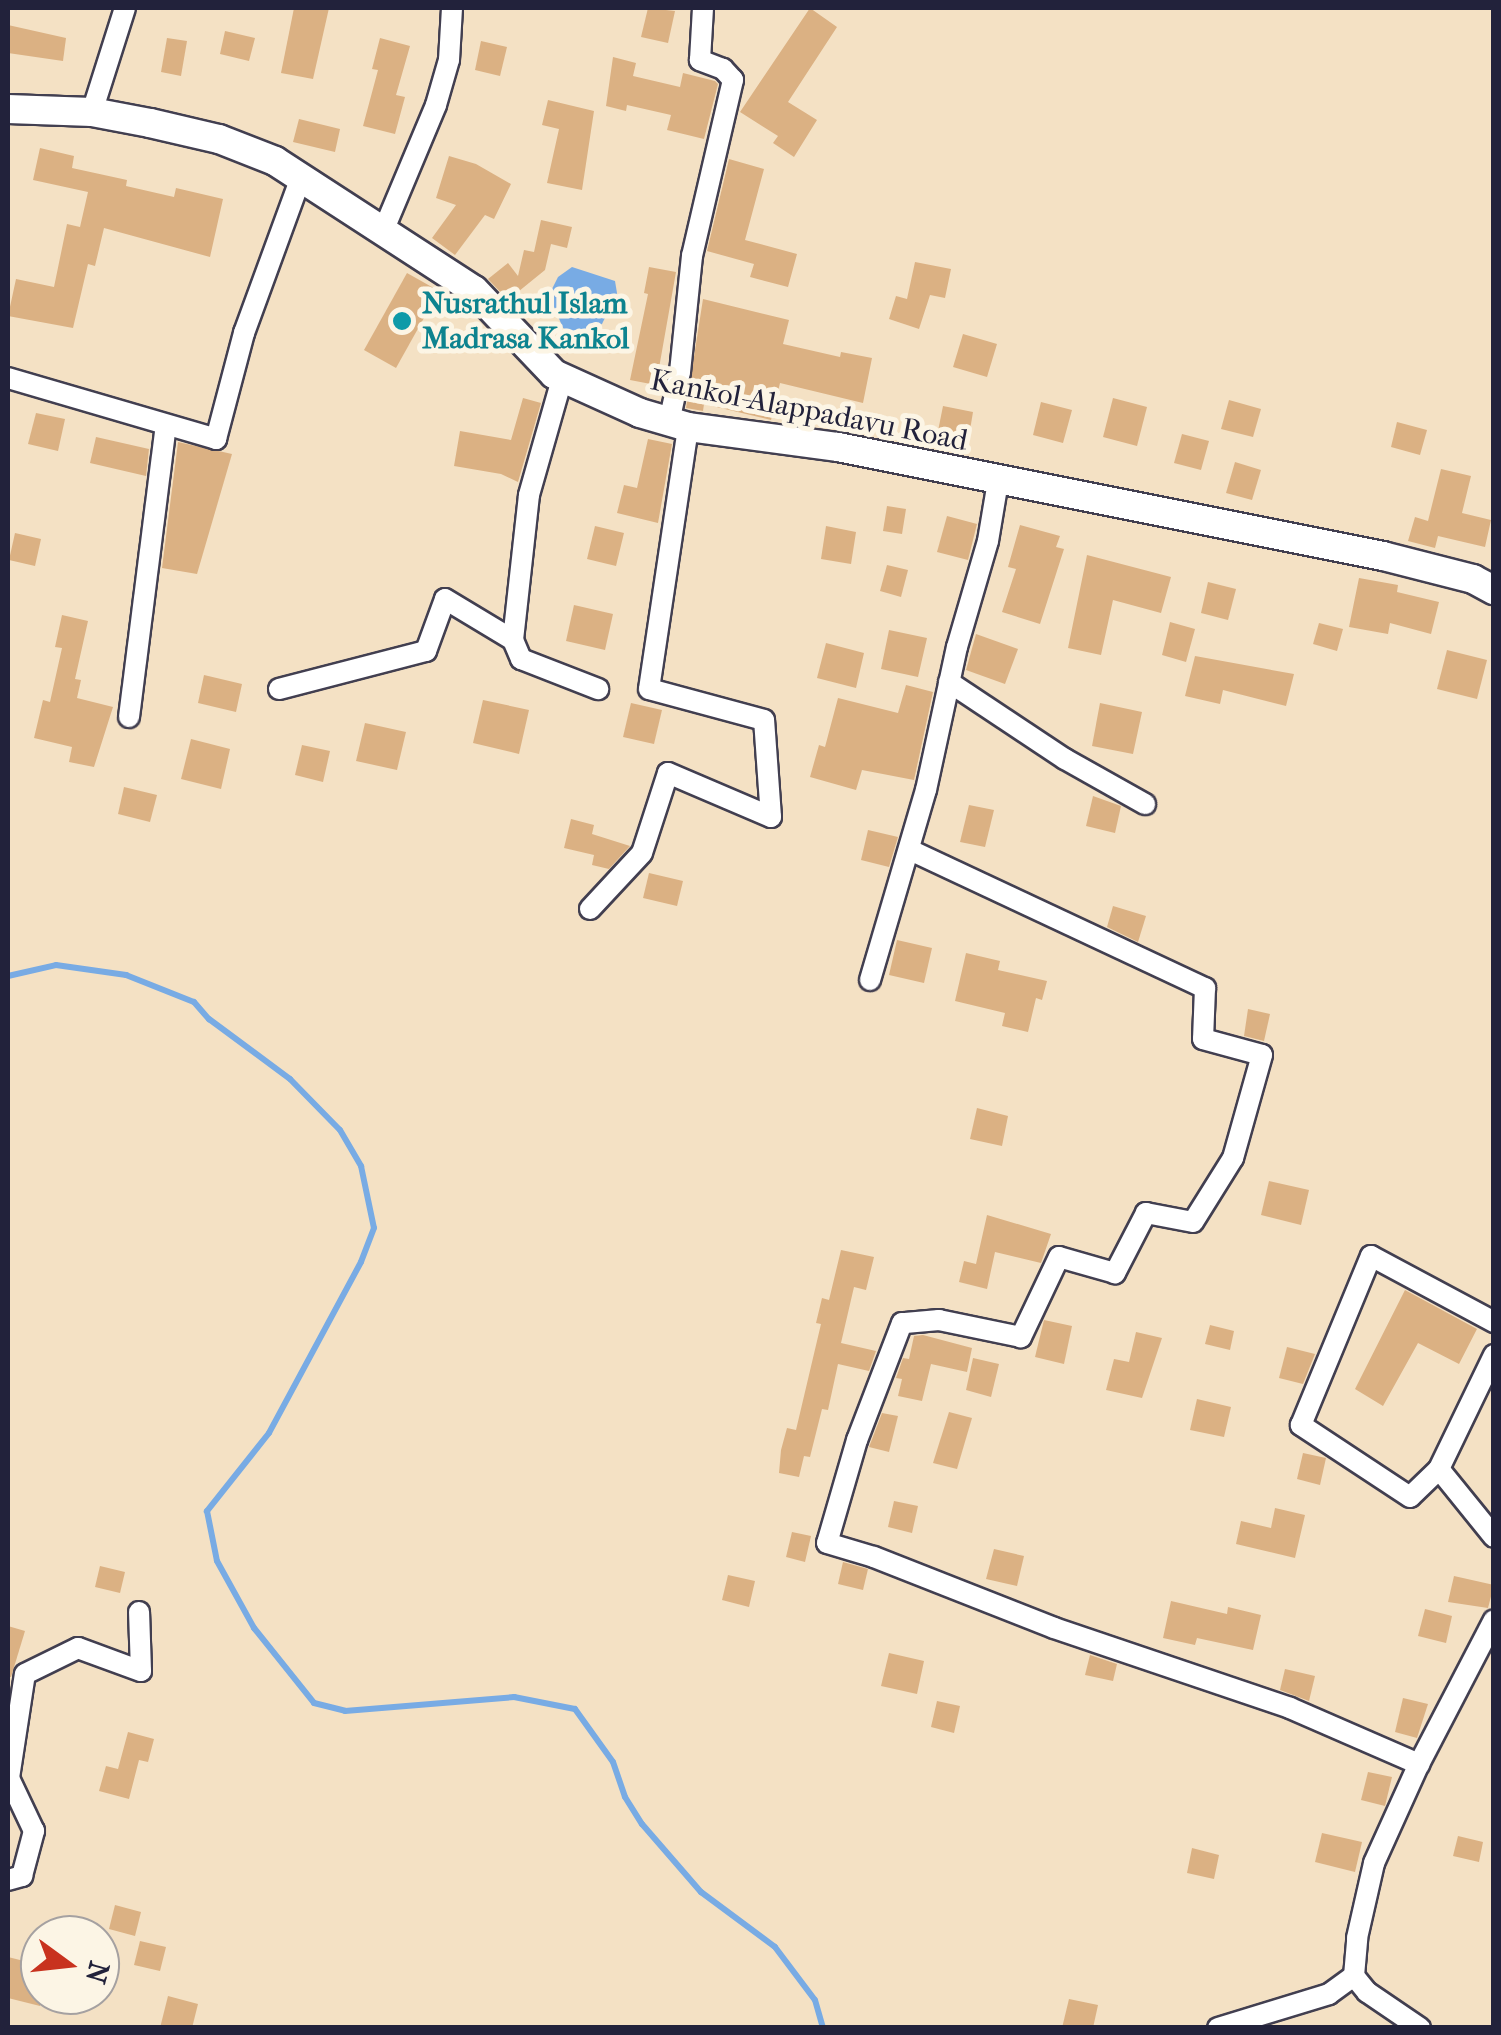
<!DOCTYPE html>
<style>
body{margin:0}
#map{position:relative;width:1501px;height:2035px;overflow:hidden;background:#f4e1c4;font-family:"IM FELL French Canon",serif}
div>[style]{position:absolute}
.water>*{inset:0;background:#78abe4}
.stream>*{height:6px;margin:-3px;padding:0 3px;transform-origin:3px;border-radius:3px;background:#78abe4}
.building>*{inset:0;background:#dbb183}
.roads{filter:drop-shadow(2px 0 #423f50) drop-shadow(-2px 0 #423f50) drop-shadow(0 2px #423f50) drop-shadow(0 -2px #423f50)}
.minor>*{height:20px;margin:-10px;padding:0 10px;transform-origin:10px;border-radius:10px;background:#fff}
.major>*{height:28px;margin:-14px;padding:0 14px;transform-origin:14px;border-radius:14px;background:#fff}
.dots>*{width:28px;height:28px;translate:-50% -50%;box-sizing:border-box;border:5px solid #fcf5e5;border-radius:50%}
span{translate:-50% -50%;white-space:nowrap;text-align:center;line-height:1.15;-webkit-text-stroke:10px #fcf5e5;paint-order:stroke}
.culture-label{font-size:30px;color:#0d838f;font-weight:700}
.left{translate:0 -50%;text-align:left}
.street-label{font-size:30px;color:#22223b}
.frame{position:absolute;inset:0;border:10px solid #22223b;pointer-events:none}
.north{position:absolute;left:20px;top:1915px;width:100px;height:100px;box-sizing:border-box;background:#fcf5e5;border:2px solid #a5a1a1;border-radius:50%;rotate:105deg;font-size:28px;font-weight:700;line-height:40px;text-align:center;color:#22223b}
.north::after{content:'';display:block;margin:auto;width:35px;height:45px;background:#c8321e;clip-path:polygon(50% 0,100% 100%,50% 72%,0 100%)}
</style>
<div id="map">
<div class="water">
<i style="clip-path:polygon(572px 267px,615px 281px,617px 293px,602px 324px,577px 335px,563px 328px,549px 295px,558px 277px)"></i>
</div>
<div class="stream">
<i style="left:8px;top:976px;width:49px;rotate:-12.9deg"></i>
<i style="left:56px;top:965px;width:71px;rotate:8.1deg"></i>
<i style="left:126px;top:975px;width:73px;rotate:21.7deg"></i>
<i style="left:194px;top:1002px;width:23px;rotate:49deg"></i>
<i style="left:209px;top:1019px;width:101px;rotate:36.5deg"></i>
<i style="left:290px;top:1079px;width:71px;rotate:45.6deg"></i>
<i style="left:340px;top:1130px;width:42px;rotate:59.7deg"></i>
<i style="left:361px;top:1166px;width:63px;rotate:78.2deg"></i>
<i style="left:374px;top:1228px;width:36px;rotate:111deg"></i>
<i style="left:361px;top:1262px;width:194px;rotate:118.3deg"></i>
<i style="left:269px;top:1433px;width:100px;rotate:128.5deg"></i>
<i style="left:207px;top:1511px;width:51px;rotate:78.7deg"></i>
<i style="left:217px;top:1561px;width:77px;rotate:61.1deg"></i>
<i style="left:254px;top:1628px;width:96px;rotate:51.3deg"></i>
<i style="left:314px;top:1703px;width:32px;rotate:14deg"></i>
<i style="left:345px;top:1711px;width:170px;rotate:-4.7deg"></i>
<i style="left:514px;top:1697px;width:62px;rotate:11.1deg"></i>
<i style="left:575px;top:1709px;width:65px;rotate:54.4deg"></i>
<i style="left:613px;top:1762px;width:37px;rotate:71deg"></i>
<i style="left:625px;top:1797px;width:32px;rotate:58deg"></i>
<i style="left:642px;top:1824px;width:90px;rotate:49.1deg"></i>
<i style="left:701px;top:1892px;width:92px;rotate:36.6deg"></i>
<i style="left:775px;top:1947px;width:66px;rotate:53deg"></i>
<i style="left:815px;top:2000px;width:29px;rotate:74deg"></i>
</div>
<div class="building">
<i style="clip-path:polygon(294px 8px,329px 8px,313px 79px,281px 73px)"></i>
<i style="clip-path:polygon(648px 8px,675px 11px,668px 43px,641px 37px)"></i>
<i style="clip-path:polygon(810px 8px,837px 27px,788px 102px,817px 120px,794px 157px,773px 143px,778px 136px,740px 112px)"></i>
<i style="clip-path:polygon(8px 25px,66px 38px,63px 61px,8px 53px)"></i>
<i style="clip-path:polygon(225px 31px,255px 38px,249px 61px,220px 54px)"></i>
<i style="clip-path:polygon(167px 38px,187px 41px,181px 76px,161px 72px)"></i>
<i style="clip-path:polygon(380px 38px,410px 46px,396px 95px,405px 97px,395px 134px,363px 126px,378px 70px,372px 69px)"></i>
<i style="clip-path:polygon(481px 41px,507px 47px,500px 76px,475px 70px)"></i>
<i style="clip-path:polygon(613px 57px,636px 63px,633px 76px,680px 87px,683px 73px,715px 81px,718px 84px,704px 139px,667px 130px,671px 115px,627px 105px,626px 111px,606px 106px)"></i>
<i style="clip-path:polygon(548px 100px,594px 111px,582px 190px,547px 183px,559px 129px,542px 125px)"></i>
<i style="clip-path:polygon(299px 119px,340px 129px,335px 152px,293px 142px)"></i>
<i style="clip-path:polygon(40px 148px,74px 156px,72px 168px,127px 180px,126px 186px,174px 197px,176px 188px,223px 199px,210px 257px,104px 228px,95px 266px,88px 264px,73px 328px,8px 316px,16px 279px,54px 287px,67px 224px,80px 227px,88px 192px,33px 180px)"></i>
<i style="clip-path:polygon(449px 156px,476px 164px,511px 184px,494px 219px,485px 215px,455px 255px,432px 238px,456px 205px,436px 198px)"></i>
<i style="clip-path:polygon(729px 159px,764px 169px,745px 240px,797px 254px,788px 287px,750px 277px,754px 264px,707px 251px)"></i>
<i style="clip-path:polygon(541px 220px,572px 227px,567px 248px,551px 244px,545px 270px,508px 300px,488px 279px,508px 263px,518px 276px,524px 250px,534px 252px)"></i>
<i style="clip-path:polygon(915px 262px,951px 269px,945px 298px,930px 295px,919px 329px,889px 319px,896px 296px,907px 299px)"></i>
<i style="clip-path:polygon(649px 267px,676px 272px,656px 385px,630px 380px,648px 294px,644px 293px)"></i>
<i style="clip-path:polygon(407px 273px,439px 291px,396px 368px,364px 350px)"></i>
<i style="clip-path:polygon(703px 299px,789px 320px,783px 344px,840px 357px,841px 352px,872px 358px,863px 403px,780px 383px,771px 420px,704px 404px,703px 411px,686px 408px)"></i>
<i style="clip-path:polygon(963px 334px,997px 344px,987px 377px,953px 367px)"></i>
<i style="clip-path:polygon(523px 398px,541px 403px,518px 482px,501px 474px,454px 466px,460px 431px,511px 440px)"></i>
<i style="clip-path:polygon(1113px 398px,1147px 407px,1137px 446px,1103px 437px)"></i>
<i style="clip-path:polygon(1229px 400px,1261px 409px,1253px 437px,1221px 429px)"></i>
<i style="clip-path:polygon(1041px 402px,1072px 410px,1063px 443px,1033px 435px)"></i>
<i style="clip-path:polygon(943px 406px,973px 412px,968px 442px,937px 436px)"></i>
<i style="clip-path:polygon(36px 413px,65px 419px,58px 451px,28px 444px)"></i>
<i style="clip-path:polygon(1397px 422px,1427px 430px,1420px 455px,1391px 447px)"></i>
<i style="clip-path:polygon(1182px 434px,1209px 441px,1201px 470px,1174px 463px)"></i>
<i style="clip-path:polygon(96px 437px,149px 449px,146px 476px,90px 463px)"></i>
<i style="clip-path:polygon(648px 439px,672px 444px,658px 523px,617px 513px,624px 485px,637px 488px)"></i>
<i style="clip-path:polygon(178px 442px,232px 454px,197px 574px,162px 568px)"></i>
<i style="clip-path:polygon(1235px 462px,1261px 470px,1252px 500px,1226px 493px)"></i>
<i style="clip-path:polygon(1441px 469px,1471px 476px,1462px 513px,1491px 520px,1485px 547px,1438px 536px,1435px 548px,1408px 541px,1415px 517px,1428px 521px)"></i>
<i style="clip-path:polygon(887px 506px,906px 509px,902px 534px,883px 531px)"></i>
<i style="clip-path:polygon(947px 516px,977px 524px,968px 560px,937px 552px)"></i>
<i style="clip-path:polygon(1020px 525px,1060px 536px,1056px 547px,1064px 549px,1040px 624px,1002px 612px,1016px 569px,1008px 567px)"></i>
<i style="clip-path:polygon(595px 526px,624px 533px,616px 566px,587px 559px)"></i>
<i style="clip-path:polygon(826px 526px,856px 532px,851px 564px,821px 559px)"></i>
<i style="clip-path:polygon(15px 533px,41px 539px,35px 566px,9px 560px)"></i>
<i style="clip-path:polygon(1087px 555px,1171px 577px,1161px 613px,1113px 600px,1101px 655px,1068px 648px)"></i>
<i style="clip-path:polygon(887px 565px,908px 570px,901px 597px,880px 591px)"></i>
<i style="clip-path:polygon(1359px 578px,1398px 585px,1397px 592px,1439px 602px,1431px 634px,1390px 623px,1388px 634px,1349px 627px)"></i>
<i style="clip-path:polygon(1208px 582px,1236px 589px,1228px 620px,1201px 613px)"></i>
<i style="clip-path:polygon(574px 605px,613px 614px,605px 650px,566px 641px)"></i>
<i style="clip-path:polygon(62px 615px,88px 621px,75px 679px,81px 680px,77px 698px,113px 707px,94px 767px,69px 762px,72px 747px,34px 738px,43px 700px,50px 702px,62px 648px,55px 647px)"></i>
<i style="clip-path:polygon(1170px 622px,1195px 629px,1186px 662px,1162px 655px)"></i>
<i style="clip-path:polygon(1319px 623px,1343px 629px,1337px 651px,1313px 644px)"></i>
<i style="clip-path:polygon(889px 630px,927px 638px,918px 677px,881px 669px)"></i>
<i style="clip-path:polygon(976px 634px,1018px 649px,1005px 684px,966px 670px)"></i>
<i style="clip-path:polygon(826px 643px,864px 653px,856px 688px,817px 678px)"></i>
<i style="clip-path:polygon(1447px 650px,1487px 660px,1477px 699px,1437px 689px)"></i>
<i style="clip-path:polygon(1195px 656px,1294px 674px,1286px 706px,1223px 690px,1220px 704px,1185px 696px)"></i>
<i style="clip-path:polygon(204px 675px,242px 684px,236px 712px,198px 703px)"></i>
<i style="clip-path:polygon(906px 685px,933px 692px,914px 780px,862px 770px,856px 790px,810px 777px,819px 745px,825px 747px,838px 698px,898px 713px)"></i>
<i style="clip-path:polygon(483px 700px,529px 710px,519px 754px,473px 743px)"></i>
<i style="clip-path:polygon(631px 703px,662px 710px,654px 744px,623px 737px)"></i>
<i style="clip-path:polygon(1100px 703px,1142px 712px,1133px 754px,1092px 746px)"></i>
<i style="clip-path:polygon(365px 723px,406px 732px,397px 770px,356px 761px)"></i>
<i style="clip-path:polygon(191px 739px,230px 749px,221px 789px,181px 779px)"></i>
<i style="clip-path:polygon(302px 745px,330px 751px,323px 782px,295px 775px)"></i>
<i style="clip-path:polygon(124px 787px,157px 795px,150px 822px,118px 814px)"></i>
<i style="clip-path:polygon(1093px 796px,1121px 806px,1115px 833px,1086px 826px)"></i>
<i style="clip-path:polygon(969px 805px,994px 810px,985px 847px,960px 842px)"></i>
<i style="clip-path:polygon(571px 819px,594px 825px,592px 834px,630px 846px,609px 869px,592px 865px,594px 855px,564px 848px)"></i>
<i style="clip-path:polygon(868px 830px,898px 837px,889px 867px,861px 860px)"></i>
<i style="clip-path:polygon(649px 873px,683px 881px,677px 906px,643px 898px)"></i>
<i style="clip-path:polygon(1113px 906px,1146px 916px,1138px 942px,1107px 927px)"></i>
<i style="clip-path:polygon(897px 940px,932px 948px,924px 983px,889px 975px)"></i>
<i style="clip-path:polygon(966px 953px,1000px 961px,998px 970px,1047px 981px,1042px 1000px,1036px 998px,1028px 1032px,1002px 1026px,1005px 1013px,955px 1001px)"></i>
<i style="clip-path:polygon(1248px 1009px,1270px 1014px,1264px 1041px,1244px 1036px)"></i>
<i style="clip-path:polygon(977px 1108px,1008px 1116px,1002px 1146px,970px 1139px)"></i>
<i style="clip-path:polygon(1269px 1181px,1309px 1190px,1301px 1225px,1261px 1215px)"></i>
<i style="clip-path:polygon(987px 1215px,1051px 1234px,1041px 1263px,995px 1252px,987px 1289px,959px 1282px,964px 1261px,976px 1264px)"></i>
<i style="clip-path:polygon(841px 1250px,874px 1257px,866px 1290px,854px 1287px,841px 1343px,876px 1351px,869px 1371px,838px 1364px,828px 1410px,822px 1409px,810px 1457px,804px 1456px,799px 1477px,779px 1473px,781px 1450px,787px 1428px,796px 1430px,821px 1324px,816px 1323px,822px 1298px,829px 1300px)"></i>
<i style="clip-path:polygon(1405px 1290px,1477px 1329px,1459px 1364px,1418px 1343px,1383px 1406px,1355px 1389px)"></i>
<i style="clip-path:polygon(1044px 1320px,1072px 1326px,1064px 1364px,1035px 1357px)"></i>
<i style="clip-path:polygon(1210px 1325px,1234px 1331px,1230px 1350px,1205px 1344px)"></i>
<i style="clip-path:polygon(1136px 1332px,1162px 1338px,1142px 1398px,1106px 1390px,1114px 1359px,1129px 1362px)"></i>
<i style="clip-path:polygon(923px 1335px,972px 1348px,967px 1372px,931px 1364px,922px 1401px,898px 1396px,902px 1379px,896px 1378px,903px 1358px,909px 1359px,914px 1336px)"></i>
<i style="clip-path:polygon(1287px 1347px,1315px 1354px,1303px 1384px,1279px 1378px)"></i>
<i style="clip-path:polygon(973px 1358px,999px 1364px,991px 1397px,966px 1390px)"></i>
<i style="clip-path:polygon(1197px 1399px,1231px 1407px,1224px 1437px,1190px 1430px)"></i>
<i style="clip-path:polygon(949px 1412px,972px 1418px,957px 1469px,933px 1463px)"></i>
<i style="clip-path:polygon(882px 1413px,898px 1416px,889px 1452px,869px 1447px)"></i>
<i style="clip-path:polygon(1303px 1453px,1326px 1458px,1320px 1485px,1297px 1479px)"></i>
<i style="clip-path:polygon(894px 1501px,918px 1506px,912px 1533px,888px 1527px)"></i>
<i style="clip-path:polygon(1275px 1508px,1305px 1515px,1295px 1558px,1236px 1544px,1241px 1521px,1271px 1528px)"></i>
<i style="clip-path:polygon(792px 1532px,811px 1536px,805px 1562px,786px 1557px)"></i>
<i style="clip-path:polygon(994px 1549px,1024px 1556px,1017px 1586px,986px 1579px)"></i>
<i style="clip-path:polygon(843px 1562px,868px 1569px,863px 1590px,838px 1584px)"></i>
<i style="clip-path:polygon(100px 1566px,125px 1572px,120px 1593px,95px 1587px)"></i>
<i style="clip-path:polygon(728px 1575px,755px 1581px,749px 1607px,722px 1600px)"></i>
<i style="clip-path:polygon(1454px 1576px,1494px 1585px,1488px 1608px,1448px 1602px)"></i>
<i style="clip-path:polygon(1171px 1601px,1227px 1614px,1228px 1607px,1261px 1615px,1253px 1650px,1197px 1638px,1195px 1645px,1163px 1638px)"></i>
<i style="clip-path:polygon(1425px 1609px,1452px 1616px,1446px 1643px,1418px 1636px)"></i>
<i style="clip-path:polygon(8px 1626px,25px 1631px,11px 1677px,8px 1677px)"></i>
<i style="clip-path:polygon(889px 1653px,924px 1661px,917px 1694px,881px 1686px)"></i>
<i style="clip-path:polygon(1090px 1655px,1117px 1664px,1113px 1681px,1085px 1675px)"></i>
<i style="clip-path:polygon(1285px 1669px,1315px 1676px,1309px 1701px,1280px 1690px)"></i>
<i style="clip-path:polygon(1403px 1698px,1428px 1704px,1417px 1738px,1395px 1732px)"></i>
<i style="clip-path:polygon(937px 1701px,960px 1706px,954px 1733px,931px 1727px)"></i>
<i style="clip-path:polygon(128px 1732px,154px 1739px,148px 1762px,139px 1760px,129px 1799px,99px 1791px,106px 1766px,118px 1769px)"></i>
<i style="clip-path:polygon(1368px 1772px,1392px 1777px,1385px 1806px,1361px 1800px)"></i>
<i style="clip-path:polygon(1322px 1833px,1362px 1842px,1355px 1872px,1315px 1862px)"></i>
<i style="clip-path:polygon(1458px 1836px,1483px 1842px,1479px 1862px,1453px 1856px)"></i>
<i style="clip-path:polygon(1192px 1848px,1219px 1855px,1214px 1879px,1187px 1873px)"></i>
<i style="clip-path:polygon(115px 1905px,141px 1912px,135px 1936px,109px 1929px)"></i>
<i style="clip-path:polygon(140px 1941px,166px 1947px,160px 1971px,134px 1965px)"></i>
<i style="clip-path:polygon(8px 1957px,40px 1965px,40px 2006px,8px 1998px)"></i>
<i style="clip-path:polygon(168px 1996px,198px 2004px,192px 2028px,160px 2028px)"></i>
<i style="clip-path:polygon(1069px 1999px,1098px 2005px,1093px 2028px,1062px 2028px)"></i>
</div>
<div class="roads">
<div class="minor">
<i style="left:92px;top:112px;width:109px;rotate:-72.4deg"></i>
<i style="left:384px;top:229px;width:134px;rotate:-67.2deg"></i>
<i style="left:436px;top:105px;width:47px;rotate:-73.9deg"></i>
<i style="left:449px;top:60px;width:52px;rotate:-86.7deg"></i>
<i style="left:8px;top:378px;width:217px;rotate:16.3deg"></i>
<i style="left:216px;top:439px;width:110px;rotate:-75.2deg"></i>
<i style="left:244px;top:333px;width:166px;rotate:-69.9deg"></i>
<i style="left:562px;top:379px;width:121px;rotate:105.9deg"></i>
<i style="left:529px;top:495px;width:146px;rotate:96.3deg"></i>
<i style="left:513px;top:640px;width:21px;rotate:67deg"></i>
<i style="left:521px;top:659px;width:83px;rotate:21.3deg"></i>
<i style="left:669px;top:422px;width:51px;rotate:-77.6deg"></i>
<i style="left:680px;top:372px;width:117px;rotate:-84.1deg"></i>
<i style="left:692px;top:256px;width:181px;rotate:-76.9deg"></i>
<i style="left:733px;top:80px;width:15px;rotate:-132deg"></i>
<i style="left:723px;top:69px;width:25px;rotate:-159deg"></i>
<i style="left:700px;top:60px;width:52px;rotate:-86.7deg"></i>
<i style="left:949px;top:682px;width:139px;rotate:33.6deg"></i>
<i style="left:1065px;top:759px;width:92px;rotate:29.4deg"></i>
<i style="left:279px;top:689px;width:152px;rotate:-14.5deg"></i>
<i style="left:426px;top:651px;width:55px;rotate:-69.9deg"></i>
<i style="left:445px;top:599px;width:79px;rotate:31.1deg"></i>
<i style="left:129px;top:717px;width:294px;rotate:-82.8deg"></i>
<i style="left:910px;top:850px;width:326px;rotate:25.1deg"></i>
<i style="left:1205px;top:988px;width:51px;rotate:92.2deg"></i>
<i style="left:1203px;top:1039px;width:61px;rotate:15.2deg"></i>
<i style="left:1262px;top:1055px;width:107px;rotate:105.7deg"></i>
<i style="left:1233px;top:1158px;width:75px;rotate:122deg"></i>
<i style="left:1193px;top:1222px;width:48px;rotate:-169.2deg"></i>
<i style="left:1146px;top:1213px;width:68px;rotate:117.3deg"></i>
<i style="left:1115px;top:1273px;width:58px;rotate:-164.1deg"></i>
<i style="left:1059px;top:1257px;width:89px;rotate:115.4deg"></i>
<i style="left:1021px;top:1337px;width:84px;rotate:-168.3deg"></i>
<i style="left:939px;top:1320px;width:37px;rotate:175deg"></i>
<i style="left:902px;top:1323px;width:125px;rotate:111deg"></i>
<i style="left:857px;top:1440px;width:107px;rotate:106.2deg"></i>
<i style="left:827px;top:1543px;width:49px;rotate:16.6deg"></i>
<i style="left:874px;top:1557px;width:193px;rotate:21.5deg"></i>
<i style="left:1054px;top:1628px;width:249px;rotate:18.7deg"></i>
<i style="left:1290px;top:1708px;width:141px;rotate:23.5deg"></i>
<i style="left:590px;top:909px;width:76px;rotate:-47.1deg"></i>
<i style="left:642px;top:853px;width:84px;rotate:-72deg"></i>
<i style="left:668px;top:773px;width:112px;rotate:23.1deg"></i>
<i style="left:771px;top:817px;width:97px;rotate:-94.1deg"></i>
<i style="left:764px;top:720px;width:119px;rotate:-164.9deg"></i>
<i style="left:649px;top:689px;width:265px;rotate:-81.5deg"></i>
<i style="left:870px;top:980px;width:198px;rotate:-73.6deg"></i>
<i style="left:926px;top:790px;width:146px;rotate:-77.8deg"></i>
<i style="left:957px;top:647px;width:110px;rotate:-73.7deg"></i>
<i style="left:988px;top:541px;width:61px;rotate:-80.5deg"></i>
<i style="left:1494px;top:1355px;width:127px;rotate:115.8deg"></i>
<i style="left:1439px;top:1469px;width:87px;rotate:51deg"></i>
<i style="left:1439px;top:1469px;width:40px;rotate:136deg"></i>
<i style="left:1410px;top:1497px;width:131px;rotate:-146.6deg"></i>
<i style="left:1301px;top:1425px;width:183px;rotate:-67.5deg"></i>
<i style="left:1371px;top:1256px;width:140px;rotate:28.2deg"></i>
<i style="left:8px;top:1880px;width:15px;rotate:-16deg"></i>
<i style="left:22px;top:1876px;width:47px;rotate:-75.1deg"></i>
<i style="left:34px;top:1831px;width:59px;rotate:-115.3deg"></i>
<i style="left:9px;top:1778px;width:105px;rotate:-81.3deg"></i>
<i style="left:25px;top:1674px;width:59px;rotate:-26.1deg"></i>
<i style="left:78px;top:1648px;width:67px;rotate:20.1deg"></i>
<i style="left:141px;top:1671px;width:59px;rotate:-91.9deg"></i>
<i style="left:1218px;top:2028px;width:116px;rotate:-17deg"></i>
<i style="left:1329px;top:1994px;width:31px;rotate:-36deg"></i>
<i style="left:1420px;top:2028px;width:64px;rotate:-145.8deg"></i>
<i style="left:1367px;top:1992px;width:21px;rotate:-129deg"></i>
<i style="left:1354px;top:1976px;width:38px;rotate:-85deg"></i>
<i style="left:1357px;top:1938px;width:77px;rotate:-77.2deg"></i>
<i style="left:1374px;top:1863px;width:109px;rotate:-65.6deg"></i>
<i style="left:1419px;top:1764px;width:162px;rotate:-62.5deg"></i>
</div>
<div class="major">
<i style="left:8px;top:109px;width:84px;rotate:2deg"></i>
<i style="left:92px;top:112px;width:59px;rotate:10.7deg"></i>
<i style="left:150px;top:123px;width:71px;rotate:13.1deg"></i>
<i style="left:219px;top:139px;width:60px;rotate:21.4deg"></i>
<i style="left:275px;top:161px;width:237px;rotate:33deg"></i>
<i style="left:474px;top:290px;width:116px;rotate:46.4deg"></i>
<i style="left:554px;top:374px;width:94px;rotate:24.4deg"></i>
<i style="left:640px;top:413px;width:50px;rotate:16.3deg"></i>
<i style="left:688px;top:427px;width:151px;rotate:7.6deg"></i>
<i style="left:838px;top:447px;width:556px;rotate:11.31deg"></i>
<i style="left:1383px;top:556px;width:93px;rotate:14.3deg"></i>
<i style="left:1473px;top:579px;width:24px;rotate:28deg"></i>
</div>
</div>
<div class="dots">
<i style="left:402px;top:321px;background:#0f9aa8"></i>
</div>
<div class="culture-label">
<span class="left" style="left:422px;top:321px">Nusrathul Islam<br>Madrasa Kankol</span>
</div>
<div class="street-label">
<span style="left:809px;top:411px;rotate:11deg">Kankol-Alappadavu Road</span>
</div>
<div class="frame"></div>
<div class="north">N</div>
</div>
